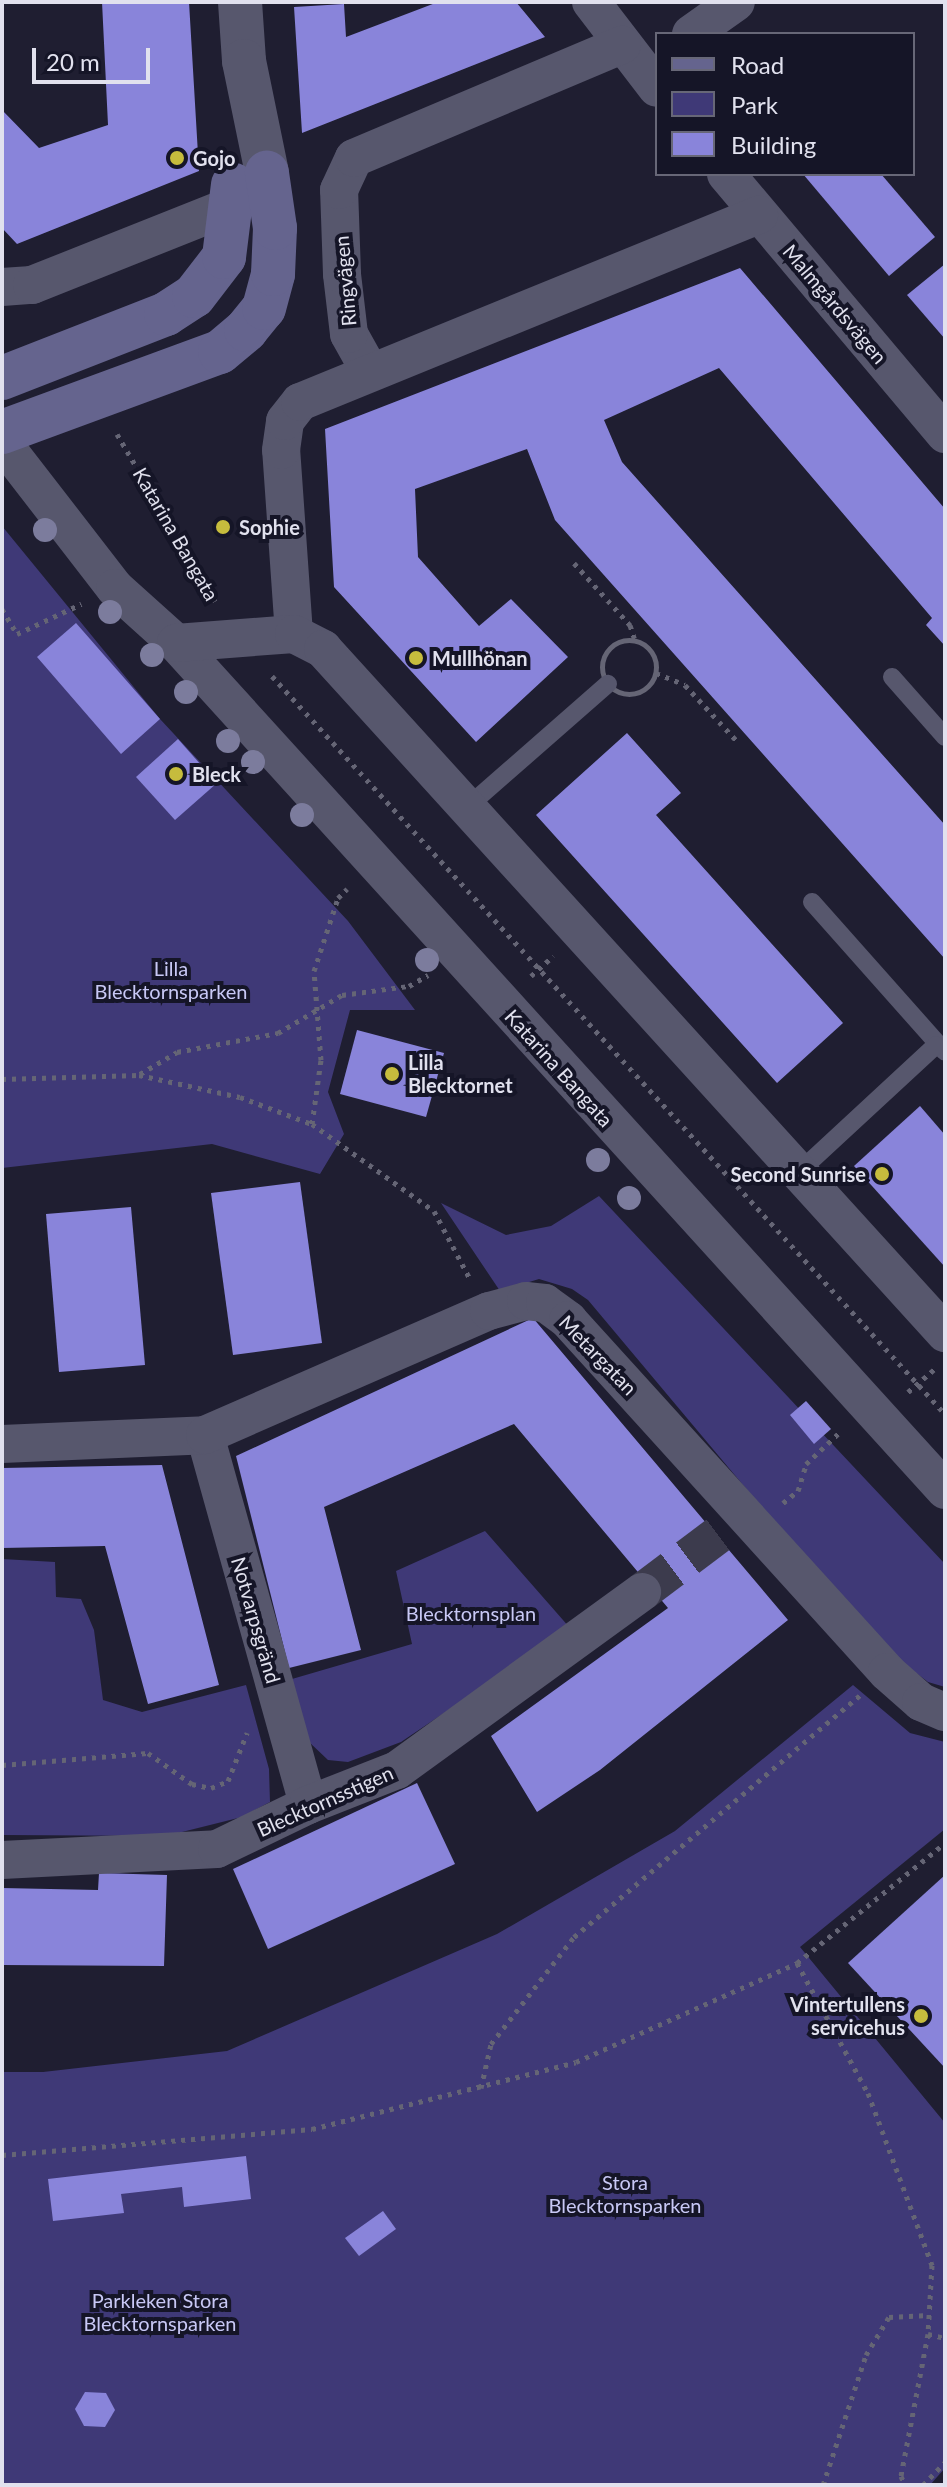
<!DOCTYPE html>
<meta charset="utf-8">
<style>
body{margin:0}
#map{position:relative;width:947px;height:2487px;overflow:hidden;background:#1f1e31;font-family:Lato,sans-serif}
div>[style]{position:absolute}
.green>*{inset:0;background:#3f3977}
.building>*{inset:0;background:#8984da}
.minor-tunnel>*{height:38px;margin-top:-19px;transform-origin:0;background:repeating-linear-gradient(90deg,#3c3b4d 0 38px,transparent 0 57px)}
.path>*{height:5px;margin-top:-2.5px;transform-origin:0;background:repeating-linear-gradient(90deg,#656575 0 4px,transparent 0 10px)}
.path>.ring{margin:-2.5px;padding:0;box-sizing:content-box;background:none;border:5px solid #656575;border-radius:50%}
.service>*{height:18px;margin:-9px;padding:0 9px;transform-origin:9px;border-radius:9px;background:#57576d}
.minor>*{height:38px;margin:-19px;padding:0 19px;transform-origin:19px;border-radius:19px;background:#57576d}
.tertiary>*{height:44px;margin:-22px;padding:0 22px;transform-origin:22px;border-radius:22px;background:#57576d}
.secondary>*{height:44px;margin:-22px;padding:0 22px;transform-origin:22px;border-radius:22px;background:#65648e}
.trees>*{width:24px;height:24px;margin:-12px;border-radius:50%;background:#7c7c9d}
.dots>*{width:22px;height:22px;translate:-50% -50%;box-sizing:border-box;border:4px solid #151527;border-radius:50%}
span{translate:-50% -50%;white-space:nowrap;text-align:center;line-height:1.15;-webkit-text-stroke:8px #151527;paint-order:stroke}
.poi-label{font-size:20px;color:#e1e1ee;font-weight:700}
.left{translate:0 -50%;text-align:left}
.right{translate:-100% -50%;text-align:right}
.street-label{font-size:20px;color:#e1e1ee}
.park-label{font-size:20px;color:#c8c8f5}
.frame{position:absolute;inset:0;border:4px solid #e1e1ee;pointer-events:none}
.legend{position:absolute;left:655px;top:32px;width:260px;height:144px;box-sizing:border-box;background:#151527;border:2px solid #676777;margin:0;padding:10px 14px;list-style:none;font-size:24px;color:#e1e1ee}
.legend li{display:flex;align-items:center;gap:16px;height:40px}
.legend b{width:40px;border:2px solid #676777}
.scale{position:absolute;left:32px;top:48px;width:118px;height:36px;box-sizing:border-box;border:4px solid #e1e1ee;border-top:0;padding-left:10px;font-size:24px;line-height:28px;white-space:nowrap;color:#e1e1ee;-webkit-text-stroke:6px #151527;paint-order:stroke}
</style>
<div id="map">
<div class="green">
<i style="clip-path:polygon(2px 526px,160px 719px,348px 921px,415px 1010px,350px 1010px,328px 1092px,344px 1134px,320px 1174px,212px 1144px,2px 1168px)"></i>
<i style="clip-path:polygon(599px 1196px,945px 1564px,945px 1687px,928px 1682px,873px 1640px,588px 1300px,572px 1289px,539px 1279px,500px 1291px,441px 1203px,506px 1235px,551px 1226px)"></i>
<i style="clip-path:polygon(485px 1531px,570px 1628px,401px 1742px,348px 1762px,328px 1760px,308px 1741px,292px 1679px,412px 1644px,396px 1571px)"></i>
<i style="clip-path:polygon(2px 1559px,55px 1562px,56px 1597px,81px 1599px,94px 1630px,103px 1700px,142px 1712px,246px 1685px,269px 1769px,270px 1802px,242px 1817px,166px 1836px,2px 1835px)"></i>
<i style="clip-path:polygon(853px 1685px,910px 1733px,945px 1742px,945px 1829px,800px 1947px,945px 2123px,945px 2468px,930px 2485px,2px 2485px,2px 2072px,43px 2072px,227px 2051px,497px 1934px,675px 1831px)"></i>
</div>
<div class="building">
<i style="clip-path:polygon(102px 2px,189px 2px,199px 171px,17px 244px,2px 228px,2px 110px,39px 148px,108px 125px)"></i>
<i style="clip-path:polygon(438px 2px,516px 2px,545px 37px,302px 133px,294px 7px,344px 4px,346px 37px)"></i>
<i style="clip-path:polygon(803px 174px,881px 174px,935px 237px,889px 276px)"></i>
<i style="clip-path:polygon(945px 264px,945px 339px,907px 295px)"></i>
<i style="clip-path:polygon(740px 268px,945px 509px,945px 646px,926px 625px,932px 618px,719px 368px,604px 420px,622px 462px,945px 825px,945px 959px,555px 520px,527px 449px,415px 489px,418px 557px,479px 626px,511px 599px,568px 657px,476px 742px,334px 587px,325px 429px)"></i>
<i style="clip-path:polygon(76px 623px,160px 719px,121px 754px,37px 657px)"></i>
<i style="clip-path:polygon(627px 733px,681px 793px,656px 815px,843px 1023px,777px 1083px,536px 815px)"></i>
<i style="clip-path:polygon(178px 739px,217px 783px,175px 820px,136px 777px)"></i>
<i style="clip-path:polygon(357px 1030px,444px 1053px,426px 1117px,340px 1094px)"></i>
<i style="clip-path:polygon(920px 1106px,945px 1135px,945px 1267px,854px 1166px)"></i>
<i style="clip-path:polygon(300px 1182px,322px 1343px,233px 1355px,211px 1193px)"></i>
<i style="clip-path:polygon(131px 1207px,145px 1365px,59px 1372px,46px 1214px)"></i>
<i style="clip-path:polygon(533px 1318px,788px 1620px,600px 1770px,537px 1812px,491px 1736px,668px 1608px,514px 1424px,324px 1507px,361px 1650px,289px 1668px,236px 1456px)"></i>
<i style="clip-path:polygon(806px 1401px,831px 1429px,814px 1444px,790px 1415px)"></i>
<i style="clip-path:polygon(162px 1465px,219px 1685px,148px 1704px,105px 1546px,2px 1548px,2px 1468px)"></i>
<i style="clip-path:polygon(417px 1783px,455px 1864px,268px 1949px,233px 1869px)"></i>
<i style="clip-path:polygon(99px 1873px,167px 1875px,164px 1966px,2px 1965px,2px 1888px,98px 1890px)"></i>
<i style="clip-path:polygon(945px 1875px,945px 2068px,848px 1963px)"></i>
<i style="clip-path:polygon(246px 2156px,251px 2199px,184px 2207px,182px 2187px,121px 2194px,124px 2213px,53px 2221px,48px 2179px)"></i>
<i style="clip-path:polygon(383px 2211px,396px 2229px,359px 2256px,345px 2238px)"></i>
<i style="clip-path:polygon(85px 2392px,106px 2393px,115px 2410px,105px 2427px,84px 2426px,75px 2409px)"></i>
</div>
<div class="minor-tunnel">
<i style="left:642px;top:1592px;width:106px;rotate:-37deg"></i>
</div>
<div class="path">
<i style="left:117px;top:434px;width:194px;rotate:59.6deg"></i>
<i style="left:574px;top:563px;width:84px;rotate:47.9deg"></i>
<i style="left:630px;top:625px;width:16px;rotate:72deg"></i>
<i style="left:2px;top:609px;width:29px;rotate:59deg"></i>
<i style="left:17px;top:634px;width:71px;rotate:-25.1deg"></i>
<i class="ring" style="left:602px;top:640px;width:49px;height:49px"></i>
<i style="left:656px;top:673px;width:31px;rotate:22deg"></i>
<i style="left:685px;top:685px;width:75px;rotate:47.2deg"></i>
<i style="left:272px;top:676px;width:999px;rotate:47.64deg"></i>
<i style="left:531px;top:976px;width:30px;rotate:-42deg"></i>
<i style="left:140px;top:1074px;width:43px;rotate:-30.7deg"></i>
<i style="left:177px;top:1052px;width:103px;rotate:-10.7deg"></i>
<i style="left:278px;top:1033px;width:74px;rotate:-30.7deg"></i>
<i style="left:342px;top:995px;width:68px;rotate:-7.7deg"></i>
<i style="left:409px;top:986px;width:22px;rotate:-30deg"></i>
<i style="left:2px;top:1079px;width:137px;rotate:-1.7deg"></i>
<i style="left:139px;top:1075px;width:103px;rotate:12.3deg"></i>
<i style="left:240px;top:1097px;width:77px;rotate:20.6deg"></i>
<i style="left:312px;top:1124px;width:150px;rotate:35.5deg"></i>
<i style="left:434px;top:1211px;width:75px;rotate:62.1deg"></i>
<i style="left:312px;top:1124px;width:65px;rotate:-82deg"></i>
<i style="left:321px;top:1060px;width:89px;rotate:-94.5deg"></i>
<i style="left:314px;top:971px;width:77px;rotate:-71.8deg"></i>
<i style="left:338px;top:898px;width:13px;rotate:-45deg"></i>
<i style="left:908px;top:1392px;width:35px;rotate:-41deg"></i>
<i style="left:783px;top:1503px;width:19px;rotate:-39deg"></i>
<i style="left:798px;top:1491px;width:28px;rotate:-73deg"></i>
<i style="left:806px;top:1464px;width:47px;rotate:-43.3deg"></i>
<i style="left:2px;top:1765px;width:146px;rotate:-4.7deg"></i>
<i style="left:148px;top:1753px;width:54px;rotate:35.2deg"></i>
<i style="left:192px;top:1784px;width:19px;rotate:12deg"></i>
<i style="left:211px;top:1788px;width:18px;rotate:-22deg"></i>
<i style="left:228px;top:1781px;width:52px;rotate:-68.4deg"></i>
<i style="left:797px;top:1963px;width:148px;rotate:61.4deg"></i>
<i style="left:868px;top:2093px;width:184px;rotate:69.6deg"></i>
<i style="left:932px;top:2265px;width:69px;rotate:93.3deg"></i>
<i style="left:928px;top:2334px;width:145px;rotate:100.8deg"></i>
<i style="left:901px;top:2476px;width:10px;rotate:66deg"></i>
<i style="left:481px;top:2088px;width:45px;rotate:-77.2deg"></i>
<i style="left:491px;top:2044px;width:135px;rotate:-52.2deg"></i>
<i style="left:574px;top:1937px;width:375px;rotate:-40.2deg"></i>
<i style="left:2px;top:2155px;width:311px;rotate:-4.8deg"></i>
<i style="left:312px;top:2129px;width:272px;rotate:-14.2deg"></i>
<i style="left:576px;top:2062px;width:242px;rotate:-24.1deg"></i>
<i style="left:797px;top:1963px;width:191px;rotate:-39deg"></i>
<i style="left:928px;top:2334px;width:17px;rotate:13deg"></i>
<i style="left:823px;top:2485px;width:137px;rotate:-71.7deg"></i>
<i style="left:866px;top:2355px;width:44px;rotate:-58.8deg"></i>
<i style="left:889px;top:2317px;width:40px;rotate:-2.9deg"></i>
<i style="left:923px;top:2485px;width:32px;rotate:-46deg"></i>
</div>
<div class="service">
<i style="left:892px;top:677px;width:80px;rotate:48.5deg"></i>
<i style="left:465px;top:809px;width:190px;rotate:-41.2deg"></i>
<i style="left:812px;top:902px;width:200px;rotate:48.4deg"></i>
<i style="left:800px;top:1171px;width:185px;rotate:-42.8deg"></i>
</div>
<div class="minor">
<i style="left:591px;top:2px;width:108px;rotate:52.5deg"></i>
<i style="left:691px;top:34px;width:55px;rotate:-35.4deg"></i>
<i style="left:726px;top:174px;width:340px;rotate:49.9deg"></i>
<i style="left:2px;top:287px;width:30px;rotate:-4deg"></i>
<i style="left:32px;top:285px;width:214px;rotate:-21.7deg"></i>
<i style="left:369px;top:370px;width:41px;rotate:-119.1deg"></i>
<i style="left:349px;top:334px;width:60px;rotate:-96.7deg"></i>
<i style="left:342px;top:274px;width:84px;rotate:-92deg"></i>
<i style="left:339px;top:190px;width:35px;rotate:-65deg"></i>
<i style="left:354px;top:158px;width:291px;rotate:-22.9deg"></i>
<i style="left:2px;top:442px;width:185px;rotate:52.3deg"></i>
<i style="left:115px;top:588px;width:82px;rotate:42deg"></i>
<i style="left:176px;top:643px;width:1144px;rotate:47.76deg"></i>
<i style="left:294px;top:634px;width:184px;rotate:-94deg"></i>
<i style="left:281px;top:450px;width:29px;rotate:-82deg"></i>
<i style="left:285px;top:421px;width:24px;rotate:-52deg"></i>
<i style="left:300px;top:402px;width:496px;rotate:-22.2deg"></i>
<i style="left:176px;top:643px;width:118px;rotate:-4.4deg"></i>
<i style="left:294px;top:634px;width:33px;rotate:27deg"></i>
<i style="left:323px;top:649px;width:925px;rotate:47.72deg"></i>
<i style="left:205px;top:1435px;width:384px;rotate:74.4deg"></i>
<i style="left:2px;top:1444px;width:203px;rotate:-2.5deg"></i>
<i style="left:205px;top:1435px;width:310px;rotate:-23.6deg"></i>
<i style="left:489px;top:1311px;width:38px;rotate:-15deg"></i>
<i style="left:526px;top:1301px;width:19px;rotate:6deg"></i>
<i style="left:545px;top:1303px;width:29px;rotate:36deg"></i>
<i style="left:568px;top:1320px;width:475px;rotate:47.8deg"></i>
<i style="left:887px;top:1672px;width:45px;rotate:41.4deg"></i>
<i style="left:921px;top:1702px;width:26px;rotate:23deg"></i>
<i style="left:2px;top:1860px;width:215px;rotate:-2.9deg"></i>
<i style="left:217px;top:1849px;width:101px;rotate:-25.8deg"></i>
<i style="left:308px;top:1805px;width:96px;rotate:-21.5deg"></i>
<i style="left:397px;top:1770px;width:303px;rotate:-36deg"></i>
</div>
<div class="tertiary">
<i style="left:240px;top:2px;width:59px;rotate:86.1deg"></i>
<i style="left:244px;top:61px;width:114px;rotate:78.4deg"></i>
</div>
<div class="secondary">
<i style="left:2px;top:378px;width:176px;rotate:-21.3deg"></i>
<i style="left:166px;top:314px;width:33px;rotate:-33deg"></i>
<i style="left:194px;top:296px;width:49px;rotate:-52.4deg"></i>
<i style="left:224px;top:257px;width:73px;rotate:-82.9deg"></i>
<i style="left:2px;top:432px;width:232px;rotate:-20.2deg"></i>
<i style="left:220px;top:352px;width:34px;rotate:-40deg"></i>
<i style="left:246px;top:330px;width:28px;rotate:-51deg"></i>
<i style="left:264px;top:308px;width:35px;rotate:-75deg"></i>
<i style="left:273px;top:274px;width:46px;rotate:-87.5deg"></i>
<i style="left:275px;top:228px;width:56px;rotate:-98.3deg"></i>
</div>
<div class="trees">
<i style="left:45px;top:530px"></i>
<i style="left:110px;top:612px"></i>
<i style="left:152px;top:655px"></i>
<i style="left:186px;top:692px"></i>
<i style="left:228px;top:741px"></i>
<i style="left:253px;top:762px"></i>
<i style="left:302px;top:815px"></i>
<i style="left:427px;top:960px"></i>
<i style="left:598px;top:1160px"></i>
<i style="left:629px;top:1198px"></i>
</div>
<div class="dots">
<i style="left:177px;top:158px;background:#c6bc3d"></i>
<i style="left:223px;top:527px;background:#c6bc3d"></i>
<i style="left:416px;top:658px;background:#c6bc3d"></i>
<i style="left:176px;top:774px;background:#c6bc3d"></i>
<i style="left:392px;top:1074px;background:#c6bc3d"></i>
<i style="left:882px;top:1174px;background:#c6bc3d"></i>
<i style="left:921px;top:2016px;background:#c6bc3d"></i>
</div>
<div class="poi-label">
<span class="left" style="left:193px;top:158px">Gojo</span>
<span class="left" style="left:239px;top:527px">Sophie</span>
<span class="left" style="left:432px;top:658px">Mullhönan</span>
<span class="left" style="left:192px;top:774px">Bleck</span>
<span class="left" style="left:408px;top:1074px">Lilla<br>Blecktornet</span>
<span class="right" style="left:866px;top:1174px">Second Sunrise</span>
<span class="right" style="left:905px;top:2016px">Vintertullens<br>servicehus</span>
</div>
<div class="street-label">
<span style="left:345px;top:281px;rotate:-95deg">Ringvägen</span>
<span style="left:835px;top:304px;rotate:50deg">Malmgårdsvägen</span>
<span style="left:176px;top:534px;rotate:60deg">Katarina Bangata</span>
<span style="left:559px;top:1068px;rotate:48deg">Katarina Bangata</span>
<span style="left:598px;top:1355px;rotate:46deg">Metargatan</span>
<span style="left:256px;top:1620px;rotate:74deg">Notvarpsgränd</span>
<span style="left:325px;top:1801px;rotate:-24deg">Blecktornsstigen</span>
</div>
<div class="park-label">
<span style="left:171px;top:980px">Lilla<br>Blecktornsparken</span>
<span style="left:471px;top:1613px">Blecktornsplan</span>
<span style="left:625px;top:2194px">Stora<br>Blecktornsparken</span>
<span style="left:160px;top:2312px">Parkleken Stora<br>Blecktornsparken</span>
</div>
<div class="frame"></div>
<ul class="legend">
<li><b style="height:10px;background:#65648e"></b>Road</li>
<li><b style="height:22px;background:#3f3977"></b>Park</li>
<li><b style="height:22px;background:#8984da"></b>Building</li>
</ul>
<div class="scale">20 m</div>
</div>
